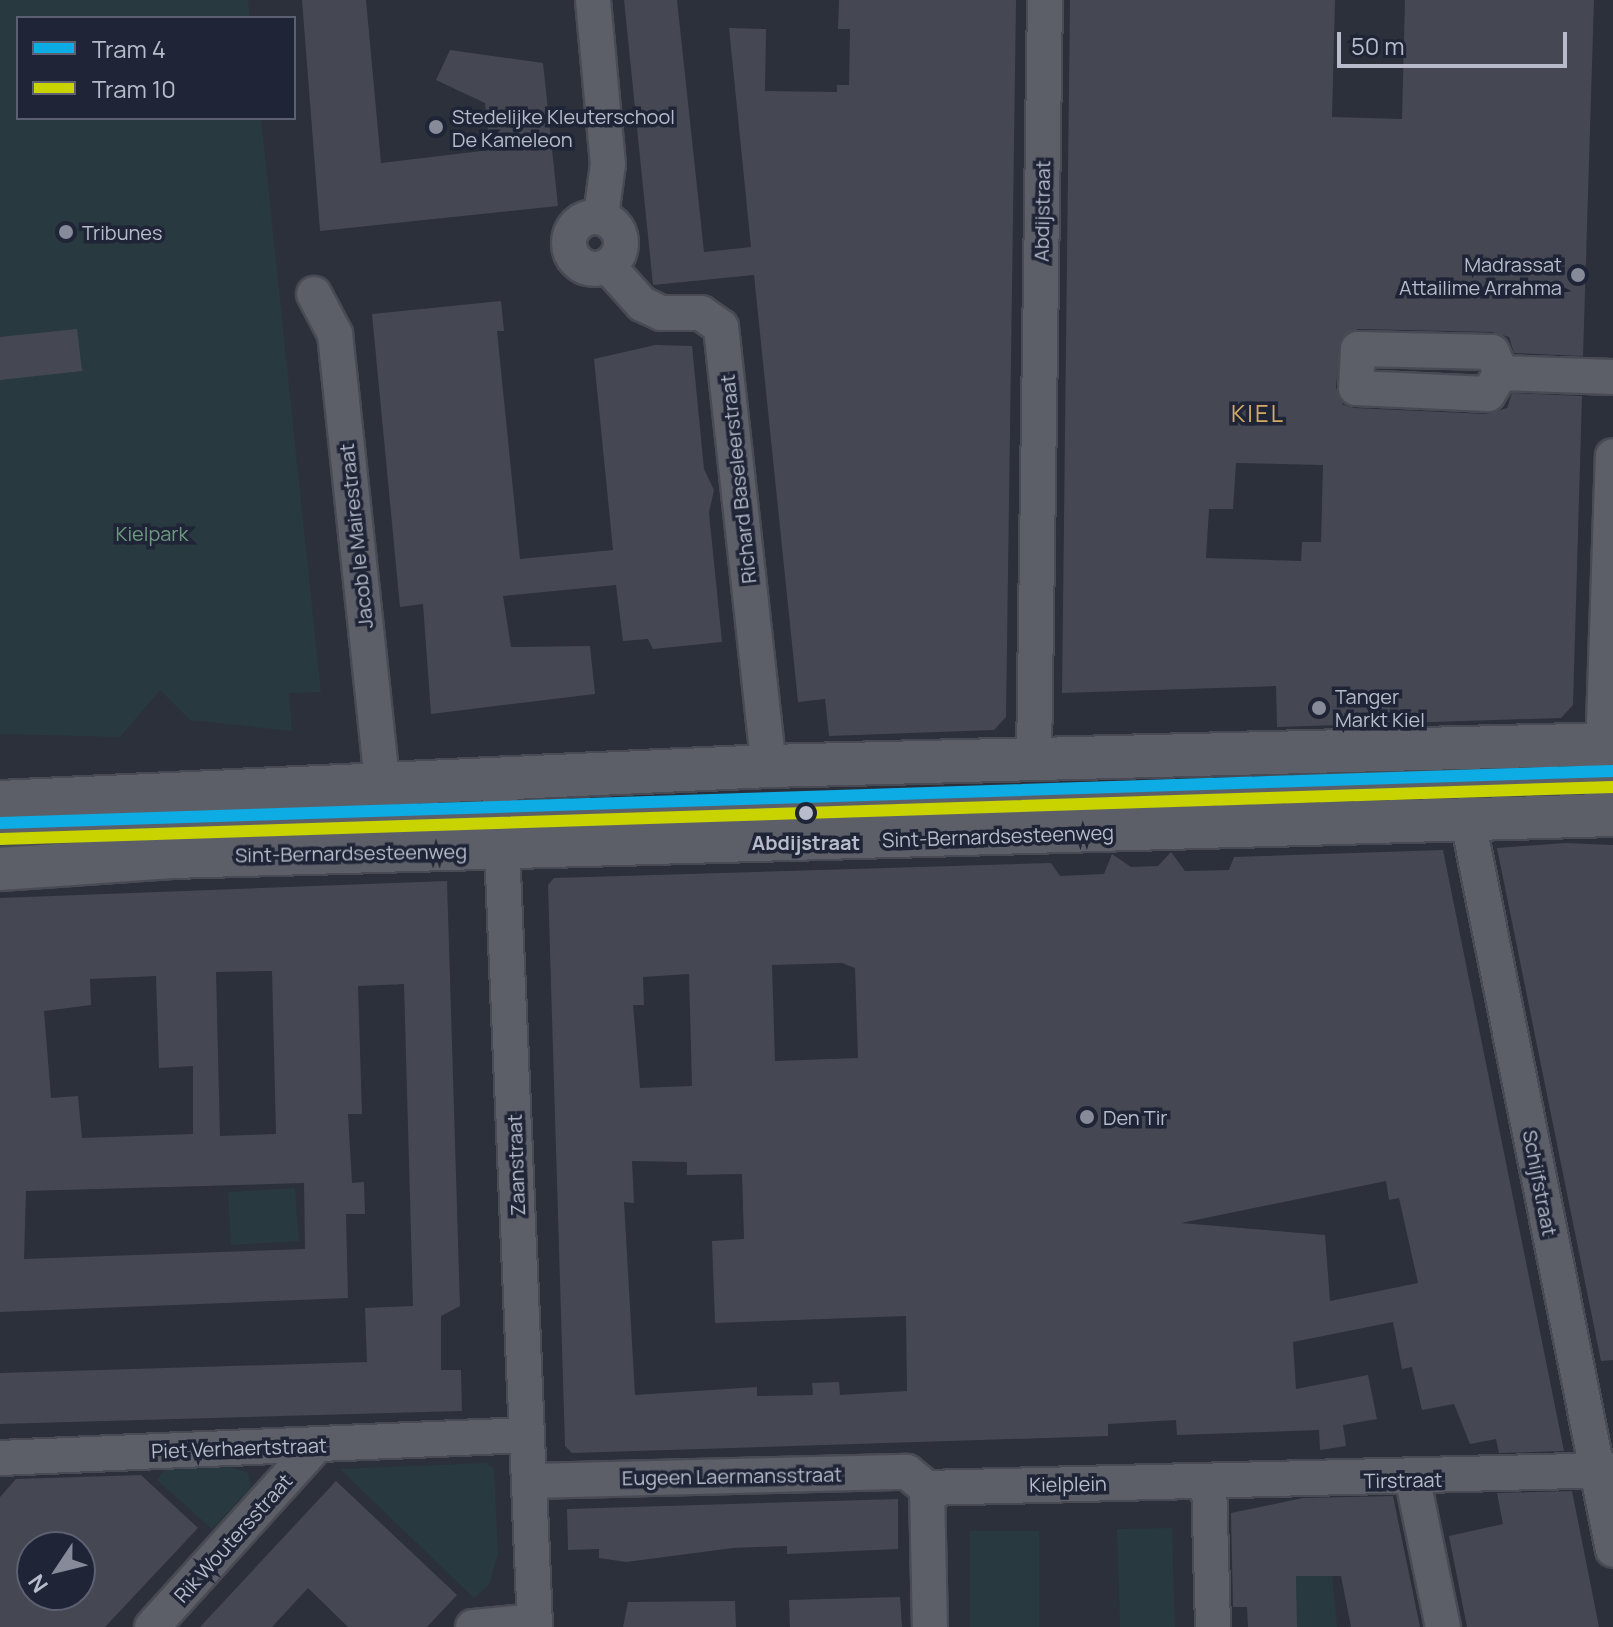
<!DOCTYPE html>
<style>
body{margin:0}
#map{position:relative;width:1613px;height:1627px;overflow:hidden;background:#2c303b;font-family:Manrope,sans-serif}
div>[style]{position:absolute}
.green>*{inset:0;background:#293940}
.building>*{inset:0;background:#454852}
.roads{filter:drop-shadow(2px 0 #484b53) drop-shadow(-2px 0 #484b53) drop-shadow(0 2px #484b53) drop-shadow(0 -2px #484b53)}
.service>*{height:18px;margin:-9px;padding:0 9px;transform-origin:9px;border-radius:9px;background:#5c5f68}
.minor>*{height:34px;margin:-17px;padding:0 17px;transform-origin:17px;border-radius:17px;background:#5c5f68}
.minor>.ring{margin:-17px;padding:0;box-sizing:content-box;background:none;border:34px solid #5c5f68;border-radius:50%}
.tertiary>*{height:42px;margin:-21px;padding:0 21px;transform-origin:21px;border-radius:21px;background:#5c5f68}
.tram-1>*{height:12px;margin:-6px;padding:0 6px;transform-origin:6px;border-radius:6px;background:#0dace5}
.tram-2>*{height:12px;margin:-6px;padding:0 6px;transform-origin:6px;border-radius:6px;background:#c8d300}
.dots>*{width:22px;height:22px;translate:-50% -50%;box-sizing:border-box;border:4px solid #1f2436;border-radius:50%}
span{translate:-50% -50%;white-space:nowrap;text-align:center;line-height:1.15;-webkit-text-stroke:7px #1f2436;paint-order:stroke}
.poi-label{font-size:20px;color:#b7bbcb}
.left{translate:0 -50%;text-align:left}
.right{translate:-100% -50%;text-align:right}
.street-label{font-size:20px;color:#b7bbcb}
.park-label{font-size:20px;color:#6e9b80}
.stop-label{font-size:20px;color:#b7bbcb;font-weight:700}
.quarter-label{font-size:24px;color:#d4aa68;letter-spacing:2px}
.legend{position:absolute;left:16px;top:16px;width:280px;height:104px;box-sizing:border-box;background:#1f2436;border:2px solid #5c6072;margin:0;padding:10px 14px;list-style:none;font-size:24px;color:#b7bbcb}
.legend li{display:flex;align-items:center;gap:16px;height:40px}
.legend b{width:40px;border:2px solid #5c6072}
.north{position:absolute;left:16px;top:1531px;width:80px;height:80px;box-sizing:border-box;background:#1f2436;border:2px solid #5c6072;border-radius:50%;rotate:235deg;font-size:22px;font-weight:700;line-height:32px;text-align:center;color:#b7bbcb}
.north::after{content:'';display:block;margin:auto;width:28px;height:36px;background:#868a99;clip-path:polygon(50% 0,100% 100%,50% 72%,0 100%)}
.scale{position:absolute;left:1337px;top:32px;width:230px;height:36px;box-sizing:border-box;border:4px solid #b7bbcb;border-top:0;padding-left:10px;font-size:24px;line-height:28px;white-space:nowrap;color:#b7bbcb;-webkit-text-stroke:6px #1f2436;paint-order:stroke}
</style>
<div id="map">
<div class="green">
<i style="clip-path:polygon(0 0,248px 0,250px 18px,18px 18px,18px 118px,261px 118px,321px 692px,289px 693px,292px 731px,190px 720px,160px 690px,120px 737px,0 734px)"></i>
<i style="clip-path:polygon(295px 1188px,299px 1241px,231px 1245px,228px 1192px)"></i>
<i style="clip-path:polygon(486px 1463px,494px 1469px,498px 1554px,489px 1585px,474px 1598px,340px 1469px)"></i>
<i style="clip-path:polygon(231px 1467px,248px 1473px,251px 1487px,212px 1529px,157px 1480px,164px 1470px)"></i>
<i style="clip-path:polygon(1172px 1528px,1175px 1627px,1120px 1627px,1117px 1529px)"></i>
<i style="clip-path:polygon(970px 1531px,1039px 1531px,1039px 1627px,970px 1627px)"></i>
<i style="clip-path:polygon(1296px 1576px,1332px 1576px,1337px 1627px,1297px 1627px)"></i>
</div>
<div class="building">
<i style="clip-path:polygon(302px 0,366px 0,381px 163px,490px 150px,485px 103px,436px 80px,450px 50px,543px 63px,558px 206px,320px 231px)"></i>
<i style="clip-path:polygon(624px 0,677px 0,704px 252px,751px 247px,729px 28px,766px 29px,765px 91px,837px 92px,837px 85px,849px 85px,850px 29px,838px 29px,839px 0,1016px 0,1006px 717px,994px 730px,829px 736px,825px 699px,798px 702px,754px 275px,653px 285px)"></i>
<i style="clip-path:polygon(evenodd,1070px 0,1335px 0,1332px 117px,1402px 119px,1405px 0,1594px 0,1583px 356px,1514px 353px,1509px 337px,1492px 332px,1358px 329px,1341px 339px,1336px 387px,1343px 405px,1355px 408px,1487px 414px,1507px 408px,1512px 393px,1582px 396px,1573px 705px,1561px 718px,1277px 727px,1276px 686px,1062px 693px,1070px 0,1236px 463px,1323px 465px,1321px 542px,1302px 542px,1301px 561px,1206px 558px,1209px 509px,1233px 509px,1236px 463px)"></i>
<i style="clip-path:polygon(501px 301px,504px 331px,497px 331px,520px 559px,613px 550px,594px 359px,655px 345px,692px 346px,704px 469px,714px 490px,709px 513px,722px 642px,653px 649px,648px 639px,623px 641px,616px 585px,503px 596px,511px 647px,590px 646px,595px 694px,431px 714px,423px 604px,400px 607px,372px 314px)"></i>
<i style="clip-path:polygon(77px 329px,82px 371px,0 380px,0 337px)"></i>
<i style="clip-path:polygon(1565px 843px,1613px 845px,1613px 1360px,1601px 1361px,1497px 848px)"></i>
<i style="clip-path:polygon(evenodd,1443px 850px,1564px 1451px,1499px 1453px,1496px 1439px,1470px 1444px,1454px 1404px,1422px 1410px,1412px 1367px,1402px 1369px,1393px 1322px,1293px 1342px,1296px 1389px,1368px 1375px,1377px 1419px,1343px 1425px,1346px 1446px,1320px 1450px,1319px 1430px,1177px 1435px,1176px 1420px,1108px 1424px,1108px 1436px,572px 1453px,565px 1446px,548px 885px,554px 878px,1051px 863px,1060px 876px,1104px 874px,1112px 854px,1131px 867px,1158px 866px,1171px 852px,1185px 871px,1229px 870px,1234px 857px,1443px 850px,842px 963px,855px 968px,858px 1058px,775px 1061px,772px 965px,842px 963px,1443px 850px,689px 974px,692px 1086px,640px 1088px,633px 1005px,644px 1005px,643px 977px,689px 974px,1443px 850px,632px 1161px,687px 1162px,687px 1175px,742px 1174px,744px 1239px,712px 1241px,715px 1323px,906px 1316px,907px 1391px,840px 1395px,839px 1382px,812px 1383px,813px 1395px,757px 1396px,757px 1387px,635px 1395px,624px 1202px,634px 1203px,632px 1161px,1443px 850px,1386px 1181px,1389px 1200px,1399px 1198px,1418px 1283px,1330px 1301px,1325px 1235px,1181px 1223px,1386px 1181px)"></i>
<i style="clip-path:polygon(evenodd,447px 881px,460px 1306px,441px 1316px,441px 1370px,461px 1370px,462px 1411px,0 1424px,0 1373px,367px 1362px,365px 1308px,413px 1306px,404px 984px,358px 986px,362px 1114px,348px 1114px,352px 1183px,364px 1182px,365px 1214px,346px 1214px,348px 1298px,0 1312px,0 898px,447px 881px,272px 971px,276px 1134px,220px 1136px,216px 972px,272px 971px,447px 881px,156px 976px,159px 1068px,193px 1066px,193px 1134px,82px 1138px,78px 1096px,51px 1098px,44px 1011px,91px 1005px,90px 979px,156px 976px,447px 881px,304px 1183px,305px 1249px,24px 1259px,26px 1191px,304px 1183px)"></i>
<i style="clip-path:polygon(evenodd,141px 1475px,198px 1528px,105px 1627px,0 1627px,0 1497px,16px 1479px,141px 1475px,32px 1547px,80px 1547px,80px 1595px,32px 1595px,32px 1547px)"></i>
<i style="clip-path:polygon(336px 1481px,457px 1595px,427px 1627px,348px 1627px,308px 1588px,272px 1627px,200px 1627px)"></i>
<i style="clip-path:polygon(1572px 1491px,1599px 1627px,1467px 1627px,1449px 1536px,1503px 1524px,1497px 1493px)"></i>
<i style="clip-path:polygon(1393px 1496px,1420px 1627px,1351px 1627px,1341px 1576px,1296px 1576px,1297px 1627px,1248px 1627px,1247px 1607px,1233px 1607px,1231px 1513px,1303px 1498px)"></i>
<i style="clip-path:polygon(898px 1499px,898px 1549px,787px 1554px,787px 1546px,733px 1548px,626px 1562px,599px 1558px,599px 1549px,568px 1550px,567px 1509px)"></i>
<i style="clip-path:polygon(900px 1597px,902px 1627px,790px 1627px,789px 1600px)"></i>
<i style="clip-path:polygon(735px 1601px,736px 1627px,623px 1627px,628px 1602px)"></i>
</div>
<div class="roads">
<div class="service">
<i style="left:0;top:832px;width:1611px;rotate:-1.89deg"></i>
</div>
<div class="minor">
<i style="left:593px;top:0;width:165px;rotate:84.8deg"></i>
<i style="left:608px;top:164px;width:52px;rotate:97.7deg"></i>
<i class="ring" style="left:569px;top:217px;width:18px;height:18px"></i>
<i style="left:608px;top:266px;width:51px;rotate:48.2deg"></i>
<i style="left:642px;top:304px;width:21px;rotate:25deg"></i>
<i style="left:661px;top:313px;width:40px"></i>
<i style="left:701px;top:313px;width:24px;rotate:35deg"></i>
<i style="left:721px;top:327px;width:442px;rotate:83.8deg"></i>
<i style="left:314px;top:294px;width:45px;rotate:62.3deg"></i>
<i style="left:335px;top:334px;width:450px;rotate:84deg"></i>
<i style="left:1358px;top:349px;width:134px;rotate:1.3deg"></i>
<i style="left:1492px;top:352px;width:23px;rotate:67deg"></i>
<i style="left:1501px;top:373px;width:25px;rotate:122deg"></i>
<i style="left:1488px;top:394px;width:132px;rotate:-177.4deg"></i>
<i style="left:1356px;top:388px;width:39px;rotate:-87deg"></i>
<i style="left:1501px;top:373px;width:112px;rotate:2deg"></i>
<i style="left:1034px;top:758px;width:758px;rotate:-89.17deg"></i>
<i style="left:499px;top:777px;width:851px;rotate:87.57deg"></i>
<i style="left:1601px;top:814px;width:358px;rotate:-88.1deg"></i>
<i style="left:1467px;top:816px;width:748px;rotate:78.75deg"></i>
<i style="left:0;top:1458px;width:527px;rotate:-2.5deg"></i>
<i style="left:531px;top:1481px;width:376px;rotate:-1.4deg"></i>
<i style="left:907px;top:1472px;width:26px;rotate:39deg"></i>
<i style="left:1413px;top:1481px;width:149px;rotate:78.4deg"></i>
<i style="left:1209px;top:1482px;width:145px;rotate:88.4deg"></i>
<i style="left:927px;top:1488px;width:686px;rotate:-1.5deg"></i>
<i style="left:927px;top:1488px;width:139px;rotate:88.8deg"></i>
<i style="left:152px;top:1627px;width:240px;rotate:-47.9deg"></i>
<i style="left:473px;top:1627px;width:62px;rotate:-5.5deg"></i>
</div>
<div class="tertiary">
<i style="left:0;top:802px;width:770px;rotate:-2.68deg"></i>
<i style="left:769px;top:766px;width:844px;rotate:-1.49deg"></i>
<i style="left:0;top:869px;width:172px;rotate:-4deg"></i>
<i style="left:172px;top:857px;width:1442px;rotate:-1.67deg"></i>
</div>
</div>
<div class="tram-1">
<i style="left:0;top:823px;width:1614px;rotate:-1.85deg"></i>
</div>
<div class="tram-2">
<i style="left:1px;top:839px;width:1613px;rotate:-1.85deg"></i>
</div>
<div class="dots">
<i style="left:436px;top:127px;background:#868a99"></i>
<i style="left:66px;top:232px;background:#868a99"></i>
<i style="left:1578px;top:275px;background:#868a99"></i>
<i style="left:1319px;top:708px;background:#868a99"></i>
<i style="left:806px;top:813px;background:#b7bbcb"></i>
<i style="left:1087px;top:1117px;background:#868a99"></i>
</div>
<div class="poi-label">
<span class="left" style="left:452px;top:128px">Stedelijke Kleuterschool<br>De Kameleon</span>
<span class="left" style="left:82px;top:232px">Tribunes</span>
<span class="right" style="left:1562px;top:276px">Madrassat<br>Attailime Arrahma</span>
<span class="left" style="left:1335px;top:708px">Tanger<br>Markt Kiel</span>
<span class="left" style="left:1103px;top:1117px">Den Tir</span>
</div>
<div class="street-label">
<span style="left:1042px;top:211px;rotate:-89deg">Abdijstraat</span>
<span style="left:738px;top:479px;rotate:-96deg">Richard Baseleerstraat</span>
<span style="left:356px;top:536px;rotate:-96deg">Jacob le Mairestraat</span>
<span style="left:998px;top:836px;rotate:-2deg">Sint-Bernardsesteenweg</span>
<span style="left:351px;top:853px;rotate:-1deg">Sint-Bernardsesteenweg</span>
<span style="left:516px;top:1165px;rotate:-92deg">Zaanstraat</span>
<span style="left:1540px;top:1183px;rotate:79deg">Schijfstraat</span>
<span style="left:239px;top:1448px;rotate:-2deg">Piet Verhaertstraat</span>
<span style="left:732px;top:1476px;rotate:-1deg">Eugeen Laermansstraat</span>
<span style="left:1403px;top:1480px;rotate:-1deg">Tirstraat</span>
<span style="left:1068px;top:1484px;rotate:-1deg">Kielplein</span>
<span style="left:233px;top:1538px;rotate:-48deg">Rik Woutersstraat</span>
</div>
<div class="park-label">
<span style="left:152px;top:533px">Kielpark</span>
</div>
<div class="stop-label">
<span style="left:806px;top:842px">Abdijstraat</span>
</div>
<div class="quarter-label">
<span style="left:1258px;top:413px">KIEL</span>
</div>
<ul class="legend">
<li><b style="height:10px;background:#0dace5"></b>Tram 4</li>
<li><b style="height:10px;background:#c8d300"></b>Tram 10</li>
</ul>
<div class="north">N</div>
<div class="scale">50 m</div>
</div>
